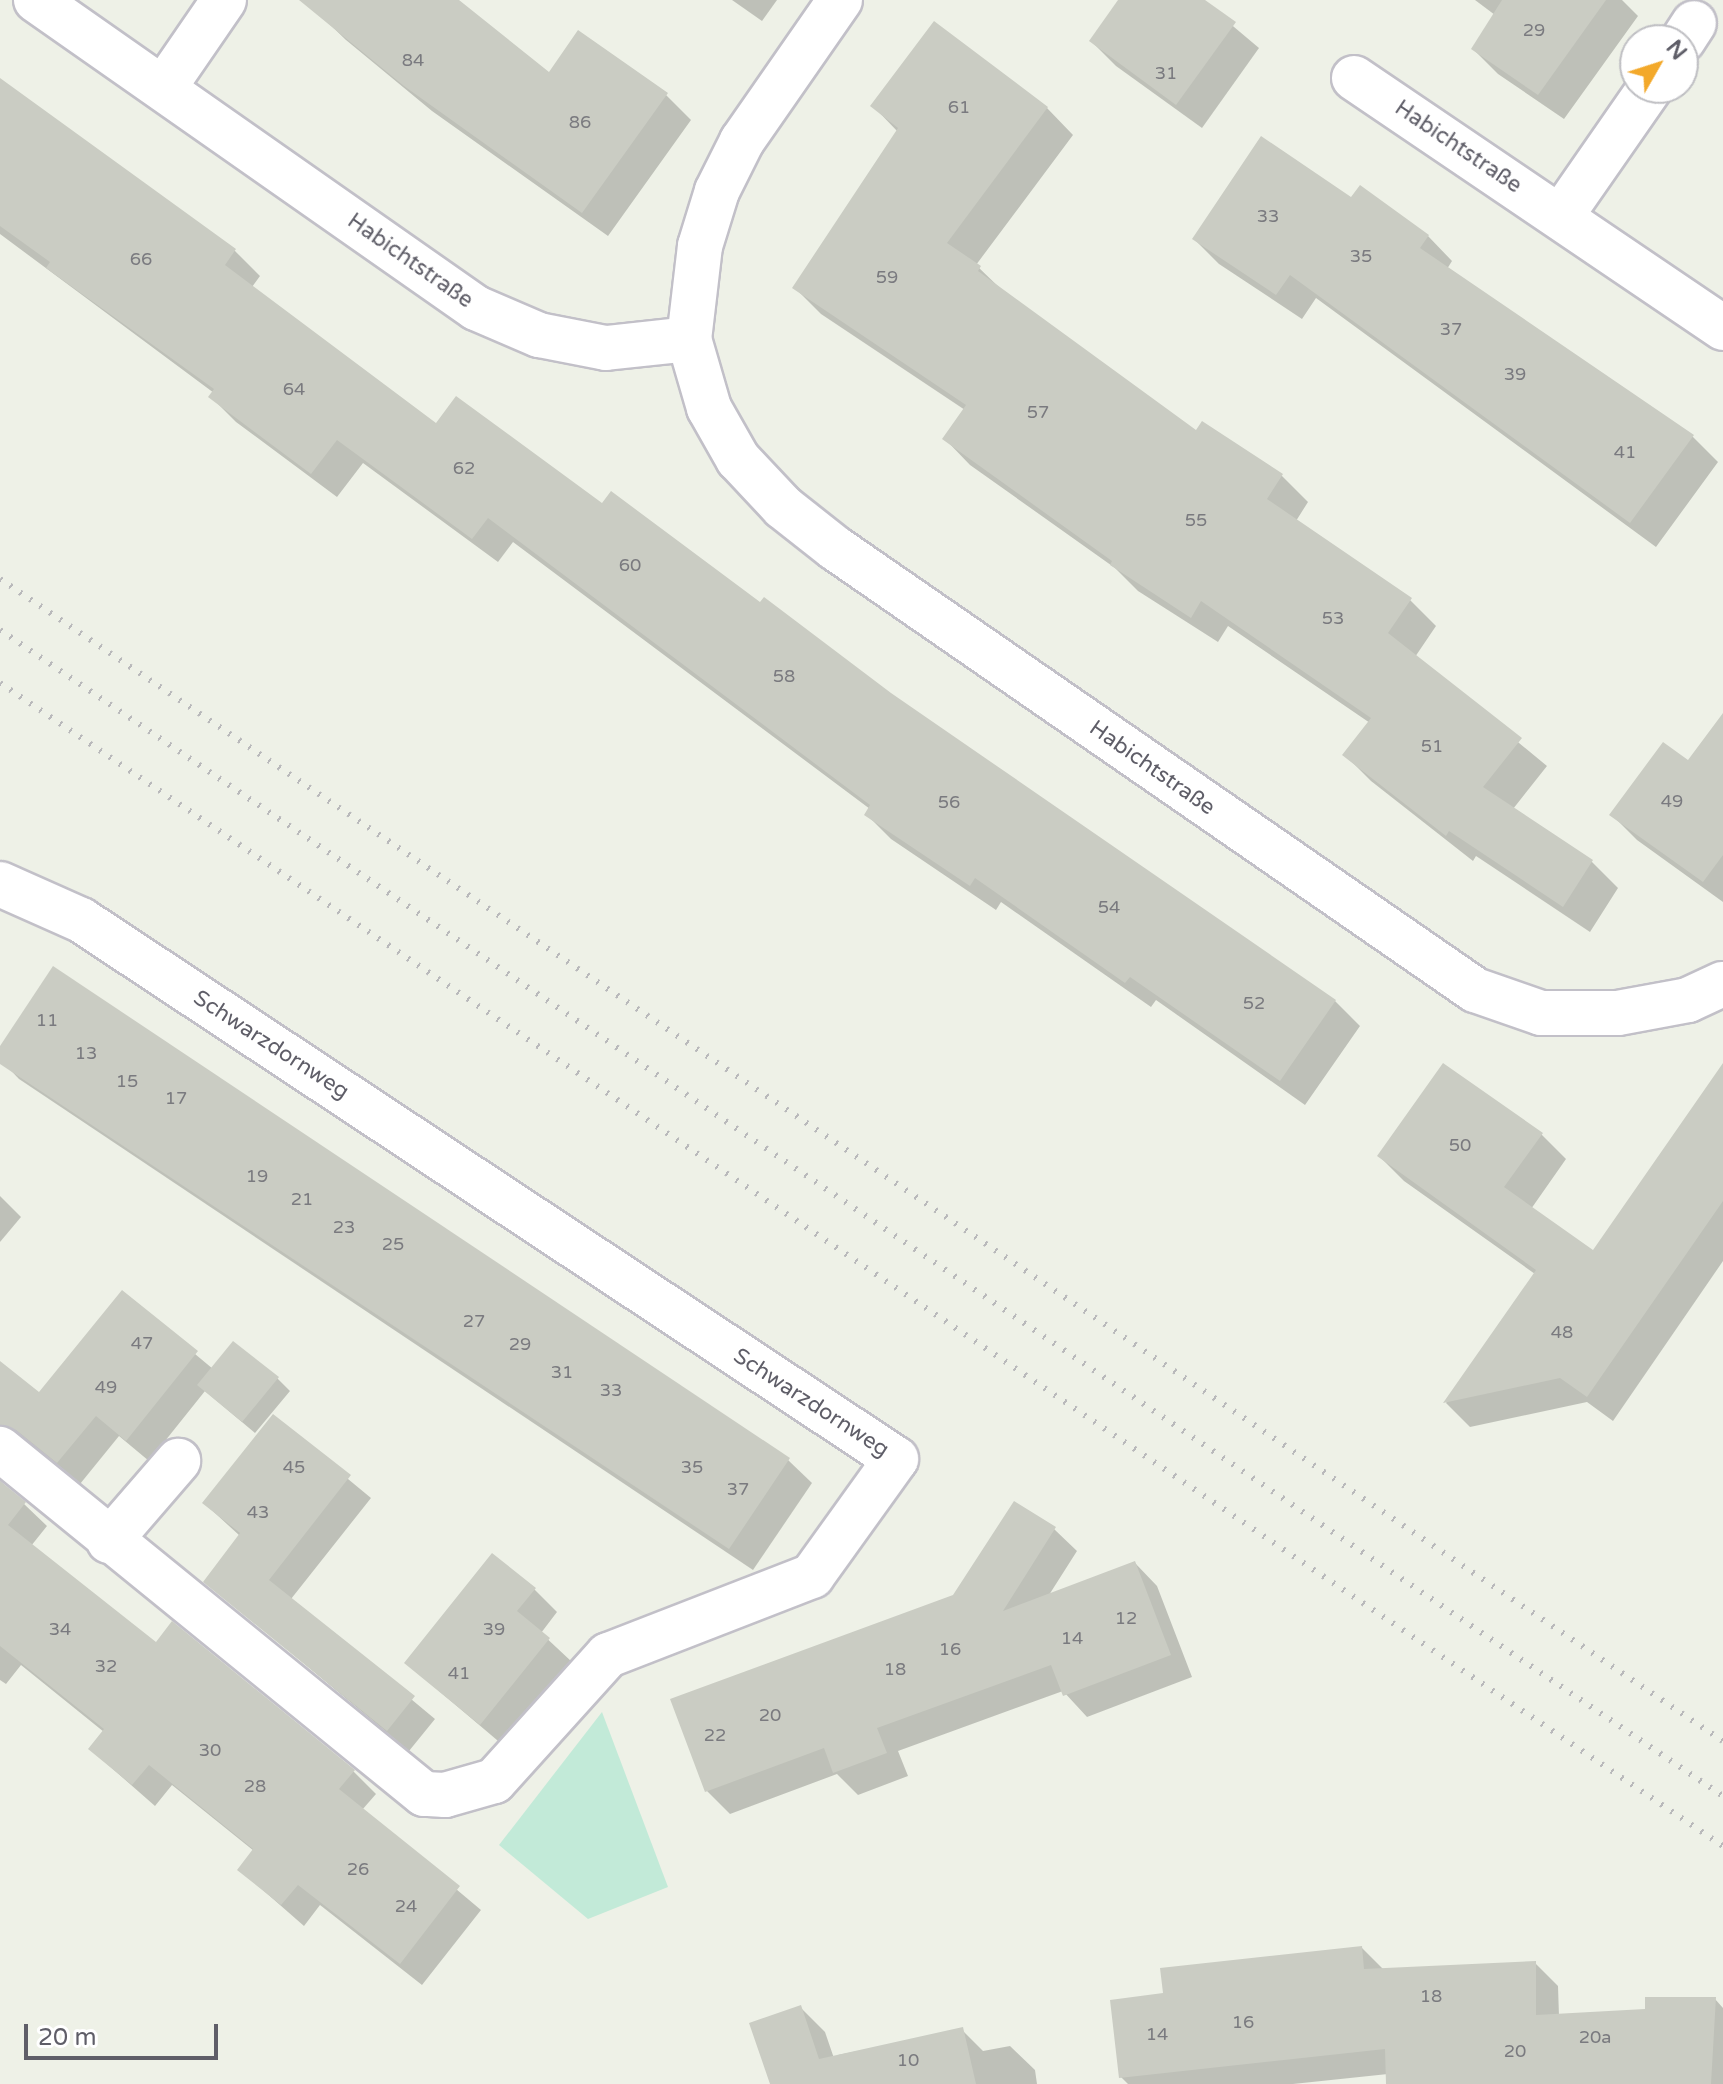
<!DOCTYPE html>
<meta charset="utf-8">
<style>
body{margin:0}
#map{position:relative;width:1723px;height:2084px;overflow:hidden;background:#eef1e7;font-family:"Varela Round",sans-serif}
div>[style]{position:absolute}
.green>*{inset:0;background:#c2ead8}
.shadow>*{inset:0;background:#0003}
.building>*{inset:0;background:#caccc3}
.roads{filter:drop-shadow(2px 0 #c2c0c8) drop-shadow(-2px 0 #c2c0c8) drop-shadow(0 2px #c2c0c8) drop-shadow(0 -2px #c2c0c8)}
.minor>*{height:44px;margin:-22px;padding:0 22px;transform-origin:22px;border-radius:22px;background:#fff}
.rail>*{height:6px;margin-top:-3px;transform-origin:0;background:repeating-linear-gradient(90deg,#b9b9bb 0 2px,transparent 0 12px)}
span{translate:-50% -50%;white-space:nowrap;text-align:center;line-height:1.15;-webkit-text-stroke:6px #fff;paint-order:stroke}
.number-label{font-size:18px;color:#7a7a7f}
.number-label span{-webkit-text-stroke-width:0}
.street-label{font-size:22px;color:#5f5e68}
.north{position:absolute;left:1619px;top:24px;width:80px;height:80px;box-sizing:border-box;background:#fff;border:2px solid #bfbfc3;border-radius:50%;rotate:51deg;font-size:22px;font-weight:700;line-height:32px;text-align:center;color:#5f5e68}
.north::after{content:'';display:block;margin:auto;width:28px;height:36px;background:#f3a92b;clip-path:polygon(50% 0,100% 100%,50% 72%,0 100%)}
.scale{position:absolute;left:24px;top:2024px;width:194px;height:36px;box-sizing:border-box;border:4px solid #5f5e68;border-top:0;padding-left:10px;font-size:24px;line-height:28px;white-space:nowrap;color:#5f5e68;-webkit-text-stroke:6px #fff;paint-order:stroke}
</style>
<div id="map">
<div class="green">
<i style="clip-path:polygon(602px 1712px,668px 1887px,588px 1919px,499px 1845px)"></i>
</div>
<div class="shadow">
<i style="clip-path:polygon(334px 0,456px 0,549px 75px,666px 95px,691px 120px,608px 236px,432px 111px,346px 40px,321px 16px)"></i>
<i style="clip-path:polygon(732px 0,777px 0,762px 21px)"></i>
<i style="clip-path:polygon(1121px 0,1202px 0,1259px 48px,1202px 128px,1116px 66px,1091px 41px)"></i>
<i style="clip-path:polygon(1475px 0,1622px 0,1638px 16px,1564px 119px,1498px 74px,1473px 49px,1495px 15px)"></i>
<i style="clip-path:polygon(935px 24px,1047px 108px,1073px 135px,976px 265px,1006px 294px,1197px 433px,1202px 424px,1282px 476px,1308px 502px,1296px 521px,1410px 600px,1436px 626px,1415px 657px,1547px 766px,1513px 809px,1592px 862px,1618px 888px,1590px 932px,1476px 856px,1473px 861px,1371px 781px,1345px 755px,1370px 723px,1228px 626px,1218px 642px,1138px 591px,1115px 568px,970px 465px,944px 438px,965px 410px,821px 314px,795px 288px,898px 132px,873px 106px)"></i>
<i style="clip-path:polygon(0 81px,235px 251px,260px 276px,252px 287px,436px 426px,602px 506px,760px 605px,1335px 1001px,1360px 1026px,1305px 1105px,1156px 1000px,1151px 1007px,1001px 902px,996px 910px,891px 839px,866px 814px,870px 809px,513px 542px,498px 562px,363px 463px,337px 497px,236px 422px,211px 397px,214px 393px,0 234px)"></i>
<i style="clip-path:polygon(1352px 200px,1428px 236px,1452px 261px,1447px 269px,1693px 437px,1718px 462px,1656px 547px,1316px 298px,1302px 319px,1219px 264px,1194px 239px)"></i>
<i style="clip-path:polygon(1723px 716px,1723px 902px,1637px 840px,1612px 815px,1688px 763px)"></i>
<i style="clip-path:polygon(0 1049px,788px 1460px,812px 1483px,753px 1570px,19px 1079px,0 1059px)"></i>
<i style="clip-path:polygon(1723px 1066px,1723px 1261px,1613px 1421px,1587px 1402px,1470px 1427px,1446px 1403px,1535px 1274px,1404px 1181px,1379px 1156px,1541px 1134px,1566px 1159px,1531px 1209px,1593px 1252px)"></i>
<i style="clip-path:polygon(0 1196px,21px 1217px,0 1242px)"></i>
<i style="clip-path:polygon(122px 1293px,213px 1369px,277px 1378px,290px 1391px,255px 1433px,205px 1391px,149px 1461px,119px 1436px,80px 1484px,39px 1451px,15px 1447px,0 1467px,0 1364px,39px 1395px)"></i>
<i style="clip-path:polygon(273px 1417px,371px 1498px,291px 1599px,435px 1719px,409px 1751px,205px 1581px,240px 1536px,204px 1503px)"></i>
<i style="clip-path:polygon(0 1481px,47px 1526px,31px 1546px,156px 1645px,354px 1772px,376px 1794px,362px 1810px,481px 1910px,422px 1985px,320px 1905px,304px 1926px,239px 1869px,254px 1851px,172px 1785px,155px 1806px,90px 1749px,104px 1732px,21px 1665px,6px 1684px,0 1680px)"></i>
<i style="clip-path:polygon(1054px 1529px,1077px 1551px,1049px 1595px,1135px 1563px,1157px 1586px,1192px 1677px,1087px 1717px,1063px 1691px,898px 1751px,908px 1776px,858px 1795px,837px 1774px,730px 1814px,707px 1791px,954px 1596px)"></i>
<i style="clip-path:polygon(534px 1589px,557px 1612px,541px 1633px,572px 1662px,504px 1746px,406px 1663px)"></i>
<i style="clip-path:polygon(1362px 1948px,1384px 1970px,1535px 1963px,1558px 1986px,1559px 2016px,1647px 2011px,1715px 1999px,1723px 2008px,1723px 2084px,1388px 2084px,1388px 2074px,1293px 2084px,1128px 2084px,1121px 2077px,1165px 1995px,1163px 1969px)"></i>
<i style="clip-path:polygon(800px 2007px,825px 2032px,837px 2067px,838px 2055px,962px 2030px,983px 2051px,1010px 2046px,1035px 2070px,1037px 2084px,772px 2084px)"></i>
</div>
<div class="building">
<i style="clip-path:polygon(299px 0,459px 0,549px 72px,578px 30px,668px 93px,582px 213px,404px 86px)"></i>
<i style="clip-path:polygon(1118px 0,1205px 0,1236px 22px,1176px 105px,1089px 41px)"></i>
<i style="clip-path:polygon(1502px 0,1606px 0,1538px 95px,1471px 49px)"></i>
<i style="clip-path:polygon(934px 21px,1048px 107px,947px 243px,981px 266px,978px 271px,1196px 430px,1202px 421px,1283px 474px,1267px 499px,1412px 598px,1388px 633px,1522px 738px,1483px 787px,1593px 860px,1563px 907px,1449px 831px,1446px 836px,1342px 755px,1371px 718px,1201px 601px,1191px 618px,1110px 565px,1112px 561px,942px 439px,966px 405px,792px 288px,898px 128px,870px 106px)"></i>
<i style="clip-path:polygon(0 78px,236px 249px,225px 265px,436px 423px,456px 396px,602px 503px,611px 491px,760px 602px,764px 597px,891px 693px,1336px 1000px,1280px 1081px,1130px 977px,1125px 983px,975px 878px,970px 886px,864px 815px,870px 805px,488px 518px,472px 539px,337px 440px,311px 474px,208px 397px,214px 389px,46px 268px,50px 262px,0 226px)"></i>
<i style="clip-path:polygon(1261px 136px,1351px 197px,1360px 185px,1429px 235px,1420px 248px,1694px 435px,1630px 523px,1290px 275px,1276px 295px,1192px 239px)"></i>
<i style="clip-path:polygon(1723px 713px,1723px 855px,1703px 882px,1609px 815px,1663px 742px,1688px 760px)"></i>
<i style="clip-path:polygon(53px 966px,790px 1458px,729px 1549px,0 1064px,0 1046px)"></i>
<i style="clip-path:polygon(1443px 1063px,1543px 1133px,1504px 1187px,1593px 1250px,1723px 1063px,1723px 1201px,1587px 1397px,1560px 1378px,1443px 1403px,1536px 1270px,1377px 1156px)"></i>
<i style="clip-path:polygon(122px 1290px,198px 1351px,126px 1441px,96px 1416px,57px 1463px,16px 1430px,0 1425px,0 1361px,39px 1392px)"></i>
<i style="clip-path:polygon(233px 1341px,279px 1377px,242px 1422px,197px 1385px)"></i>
<i style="clip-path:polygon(273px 1414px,351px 1475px,269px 1580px,415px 1696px,387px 1731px,203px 1582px,240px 1533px,202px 1503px)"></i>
<i style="clip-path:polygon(0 1481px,26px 1502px,8px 1525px,156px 1642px,172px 1621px,355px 1770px,339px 1789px,460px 1886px,400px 1964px,298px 1885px,281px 1905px,237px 1870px,253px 1849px,149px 1765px,132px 1785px,88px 1749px,104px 1729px,0 1646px)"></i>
<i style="clip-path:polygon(1014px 1501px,1056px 1527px,1003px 1611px,1135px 1561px,1171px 1655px,1063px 1696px,1051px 1665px,877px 1728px,887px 1753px,833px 1773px,824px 1748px,705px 1792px,670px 1699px,953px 1595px)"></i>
<i style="clip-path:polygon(492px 1553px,536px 1588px,517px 1611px,550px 1638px,480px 1725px,404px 1663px)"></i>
<i style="clip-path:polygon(1362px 1946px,1364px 1969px,1536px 1961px,1536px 2015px,1645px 2009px,1645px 1997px,1716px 1997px,1711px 2084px,1386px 2084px,1385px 2049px,1119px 2078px,1110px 2000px,1163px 1993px,1160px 1968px)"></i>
<i style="clip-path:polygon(801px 2005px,819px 2059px,963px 2027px,976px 2084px,770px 2084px,749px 2023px)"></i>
</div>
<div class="roads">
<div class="minor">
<i style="left:36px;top:0;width:537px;rotate:34.99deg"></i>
<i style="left:476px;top:308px;width:69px;rotate:23.2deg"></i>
<i style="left:539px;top:335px;width:68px;rotate:11deg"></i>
<i style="left:606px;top:348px;width:83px;rotate:-6.2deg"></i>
<i style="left:840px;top:0;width:172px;rotate:124.8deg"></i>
<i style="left:742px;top:141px;width:56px;rotate:116.6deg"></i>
<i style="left:717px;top:191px;width:58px;rotate:107.2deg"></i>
<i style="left:700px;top:246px;width:94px;rotate:96.7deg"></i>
<i style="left:689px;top:339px;width:72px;rotate:73.8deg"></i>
<i style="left:709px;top:408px;width:59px;rotate:60.4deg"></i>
<i style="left:738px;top:459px;width:66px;rotate:46.8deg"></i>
<i style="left:783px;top:507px;width:66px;rotate:38.3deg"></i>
<i style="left:835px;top:548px;width:778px;rotate:34.63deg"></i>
<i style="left:1475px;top:990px;width:70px;rotate:19.2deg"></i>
<i style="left:1541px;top:1013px;width:77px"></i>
<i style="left:1618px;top:1013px;width:71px;rotate:-10.5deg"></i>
<i style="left:1688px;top:1000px;width:38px;rotate:-25deg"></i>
<i style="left:1683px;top:40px;width:20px;rotate:-57deg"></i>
<i style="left:1354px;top:78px;width:446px;rotate:34.1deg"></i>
<i style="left:165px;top:86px;width:104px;rotate:-55.5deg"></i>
<i style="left:1561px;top:216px;width:156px;rotate:-55.2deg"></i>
<i style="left:0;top:884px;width:89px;rotate:24deg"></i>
<i style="left:81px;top:920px;width:977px;rotate:33.48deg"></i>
<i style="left:896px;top:1459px;width:144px;rotate:125.7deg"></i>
<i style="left:812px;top:1576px;width:219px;rotate:158.8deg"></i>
<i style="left:608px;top:1655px;width:170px;rotate:132.1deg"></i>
<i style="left:494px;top:1781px;width:51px;rotate:164.1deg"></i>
<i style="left:445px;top:1795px;width:21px;rotate:-177deg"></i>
<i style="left:424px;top:1794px;width:547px;rotate:-140.87deg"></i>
<i style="left:109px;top:1541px;width:106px;rotate:-49.2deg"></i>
</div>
</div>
<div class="rail">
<i style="left:0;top:579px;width:2078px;rotate:34deg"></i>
<i style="left:0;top:630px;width:2080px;rotate:34.09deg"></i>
<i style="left:0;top:683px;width:2079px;rotate:34.02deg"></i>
</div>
<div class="number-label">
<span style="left:1534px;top:30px">29</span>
<span style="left:413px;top:60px">84</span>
<span style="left:1166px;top:73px">31</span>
<span style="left:959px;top:107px">61</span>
<span style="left:580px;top:122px">86</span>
<span style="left:1268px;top:216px">33</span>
<span style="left:1361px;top:256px">35</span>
<span style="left:141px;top:259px">66</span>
<span style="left:887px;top:277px">59</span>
<span style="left:1451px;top:329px">37</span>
<span style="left:1515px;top:374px">39</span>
<span style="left:294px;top:389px">64</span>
<span style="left:1038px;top:412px">57</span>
<span style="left:1625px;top:452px">41</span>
<span style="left:464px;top:468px">62</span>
<span style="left:1196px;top:520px">55</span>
<span style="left:630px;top:565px">60</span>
<span style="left:1333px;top:618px">53</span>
<span style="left:784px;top:676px">58</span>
<span style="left:1432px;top:746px">51</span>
<span style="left:1672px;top:801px">49</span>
<span style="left:949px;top:802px">56</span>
<span style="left:1109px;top:907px">54</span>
<span style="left:1254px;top:1003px">52</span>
<span style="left:47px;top:1020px">11</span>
<span style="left:86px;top:1053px">13</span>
<span style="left:127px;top:1081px">15</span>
<span style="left:176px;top:1098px">17</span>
<span style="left:1460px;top:1145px">50</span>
<span style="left:257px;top:1176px">19</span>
<span style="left:302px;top:1199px">21</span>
<span style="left:344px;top:1227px">23</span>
<span style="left:393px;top:1244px">25</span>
<span style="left:474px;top:1321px">27</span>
<span style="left:1562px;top:1332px">48</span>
<span style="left:142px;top:1343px">47</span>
<span style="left:520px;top:1344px">29</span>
<span style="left:562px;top:1372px">31</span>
<span style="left:106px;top:1387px">49</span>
<span style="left:611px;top:1390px">33</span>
<span style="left:294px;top:1467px">45</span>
<span style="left:692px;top:1467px">35</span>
<span style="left:738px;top:1489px">37</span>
<span style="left:258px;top:1512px">43</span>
<span style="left:1126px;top:1618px">12</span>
<span style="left:60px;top:1629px">34</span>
<span style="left:494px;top:1629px">39</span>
<span style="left:1072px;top:1638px">14</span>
<span style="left:950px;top:1649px">16</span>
<span style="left:106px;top:1666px">32</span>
<span style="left:895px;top:1669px">18</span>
<span style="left:459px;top:1673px">41</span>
<span style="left:770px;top:1715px">20</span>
<span style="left:715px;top:1735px">22</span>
<span style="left:210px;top:1750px">30</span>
<span style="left:255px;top:1786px">28</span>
<span style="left:358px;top:1869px">26</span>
<span style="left:406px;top:1906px">24</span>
<span style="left:1431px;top:1996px">18</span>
<span style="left:1243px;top:2022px">16</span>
<span style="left:1157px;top:2034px">14</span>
<span style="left:1595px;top:2037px">20a</span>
<span style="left:1515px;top:2051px">20</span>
<span style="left:908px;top:2060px">10</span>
</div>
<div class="street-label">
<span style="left:1458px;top:147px;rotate:34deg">Habichtstraße</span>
<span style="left:410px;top:261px;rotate:35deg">Habichtstraße</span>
<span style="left:1152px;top:768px;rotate:35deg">Habichtstraße</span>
<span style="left:271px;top:1045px;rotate:33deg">Schwarzdornweg</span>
<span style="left:811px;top:1403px;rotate:33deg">Schwarzdornweg</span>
</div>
<div class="north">N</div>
<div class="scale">20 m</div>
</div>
